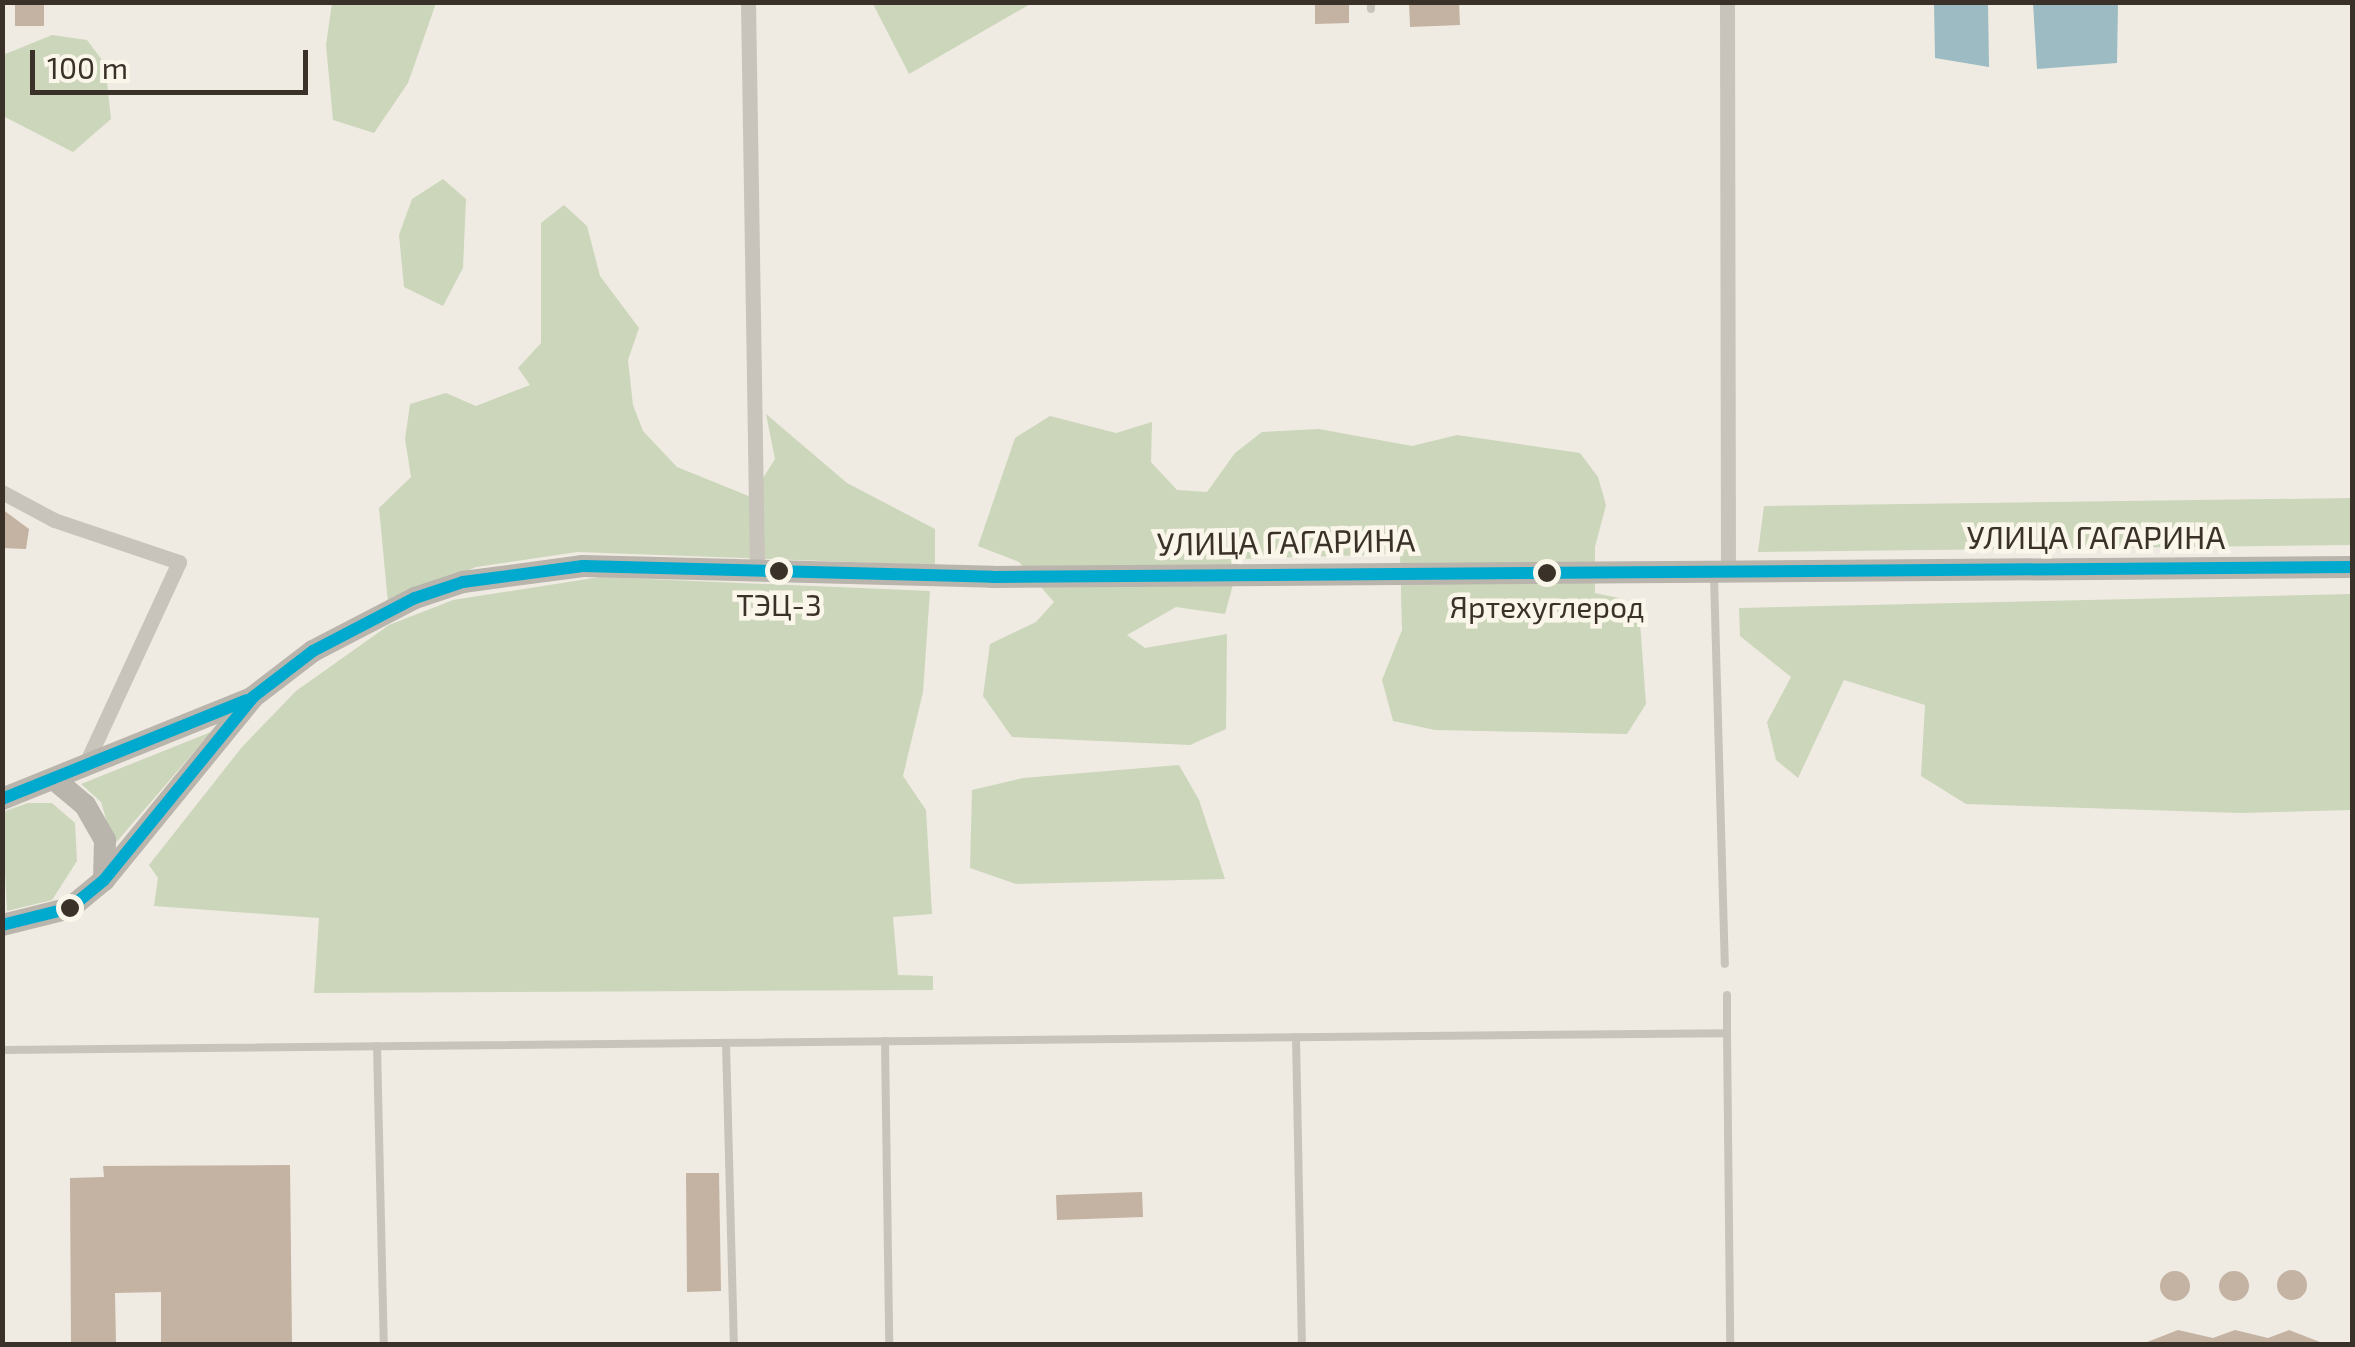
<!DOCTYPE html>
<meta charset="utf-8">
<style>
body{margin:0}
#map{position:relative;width:2355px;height:1347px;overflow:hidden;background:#efebe2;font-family:"Exo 2",sans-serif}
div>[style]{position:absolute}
.green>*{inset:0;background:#ccd6bb}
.water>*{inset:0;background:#9dbbc2}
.building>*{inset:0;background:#c4b2a2}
.round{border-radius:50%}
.service>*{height:8px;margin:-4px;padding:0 4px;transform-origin:4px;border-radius:4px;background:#c9c4bb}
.minor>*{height:15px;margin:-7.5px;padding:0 7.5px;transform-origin:7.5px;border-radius:7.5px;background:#c9c4bb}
.secondary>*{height:22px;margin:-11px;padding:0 11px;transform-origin:11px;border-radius:11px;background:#b9b4ac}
.bus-1>*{height:12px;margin:-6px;padding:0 6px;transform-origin:6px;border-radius:6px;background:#00a9ce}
.dots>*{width:28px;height:28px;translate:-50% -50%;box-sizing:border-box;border:5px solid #fbf6ea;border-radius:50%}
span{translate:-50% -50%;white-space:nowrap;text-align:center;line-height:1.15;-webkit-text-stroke:9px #fbf6ea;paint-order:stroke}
.bus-label{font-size:30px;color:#3a3129}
.street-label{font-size:32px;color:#3a3129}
.frame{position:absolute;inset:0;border:5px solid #3a3129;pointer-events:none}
.scale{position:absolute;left:30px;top:50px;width:278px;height:45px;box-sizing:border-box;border:5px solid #3a3129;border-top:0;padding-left:12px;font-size:30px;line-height:35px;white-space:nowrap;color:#3a3129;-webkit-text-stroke:8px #fbf6ea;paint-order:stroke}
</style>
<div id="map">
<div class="green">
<i style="clip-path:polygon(872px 2px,1032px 2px,1032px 3px,909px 74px)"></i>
<i style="clip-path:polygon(332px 3px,436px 3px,408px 83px,374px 133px,333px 120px,326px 45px)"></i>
<i style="clip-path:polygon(52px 35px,87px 40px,105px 64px,111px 119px,73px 152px,3px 116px,3px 55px)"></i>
<i style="clip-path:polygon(443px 179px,466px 199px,463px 268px,443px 306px,404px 287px,399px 235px,412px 199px)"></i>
<i style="clip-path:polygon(564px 205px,587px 226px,600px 276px,639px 328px,628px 360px,633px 405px,643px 431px,677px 467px,751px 497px,775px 459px,766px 414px,847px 483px,935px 529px,935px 565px,577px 552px,476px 567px,388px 603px,379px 508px,411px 477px,405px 439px,410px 404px,446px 393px,476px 406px,530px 385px,518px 368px,541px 343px,541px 223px)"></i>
<i style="clip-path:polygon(1050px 416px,1116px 433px,1152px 422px,1151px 462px,1177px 490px,1207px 492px,1235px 453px,1262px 432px,1319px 429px,1412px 446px,1457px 435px,1580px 453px,1598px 477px,1606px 505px,1595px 547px,1595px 593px,1623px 599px,1640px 622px,1646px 704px,1627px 734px,1435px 730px,1393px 721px,1382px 680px,1402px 630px,1400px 554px,1240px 559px,1225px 614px,1176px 607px,1127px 635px,1145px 648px,1227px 634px,1226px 729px,1190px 745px,1012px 737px,983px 696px,990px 644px,1036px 622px,1054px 602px,1019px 562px,978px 546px,1015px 438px)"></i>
<i style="clip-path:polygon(2352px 498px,2352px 545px,1758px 552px,1764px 506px)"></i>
<i style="clip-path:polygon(600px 577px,930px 591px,923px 692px,903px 776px,926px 810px,932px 914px,893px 917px,898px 975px,933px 976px,933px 990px,314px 993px,319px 918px,154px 906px,158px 878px,149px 865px,242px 747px,296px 691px,389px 625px,453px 600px)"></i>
<i style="clip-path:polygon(2352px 594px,2352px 810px,2240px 813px,1966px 804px,1921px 776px,1925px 705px,1844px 680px,1798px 778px,1776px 760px,1767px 722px,1791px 677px,1740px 636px,1739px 608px)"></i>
<i style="clip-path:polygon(211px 732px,114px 845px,101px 802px,81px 784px)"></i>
<i style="clip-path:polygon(1179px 765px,1199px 800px,1225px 879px,1016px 884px,970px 868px,972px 790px,1023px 778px)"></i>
<i style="clip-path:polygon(28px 803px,52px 803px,75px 823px,77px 861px,52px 900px,7px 911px,2px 812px)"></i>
</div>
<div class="water">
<i style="clip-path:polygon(1934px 3px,1988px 3px,1989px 67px,1935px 58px)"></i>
<i style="clip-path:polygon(2033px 3px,2118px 3px,2117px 63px,2037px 69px)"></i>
</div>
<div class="building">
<i style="clip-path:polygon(15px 2px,44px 2px,44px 26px,15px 26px)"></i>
<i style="clip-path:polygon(1315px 2px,1349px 2px,1349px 23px,1315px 24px)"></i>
<i style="clip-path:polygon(1409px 2px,1459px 2px,1460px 25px,1410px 27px)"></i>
<i style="clip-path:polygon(2px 509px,29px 529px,26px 549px,2px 548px)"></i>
<i style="clip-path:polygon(290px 1165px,292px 1344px,161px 1344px,161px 1292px,115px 1293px,116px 1344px,71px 1344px,70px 1178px,104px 1177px,103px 1166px)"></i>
<i style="clip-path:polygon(686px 1173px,719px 1173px,721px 1291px,687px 1292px)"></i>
<i style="clip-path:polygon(1142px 1192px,1143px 1217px,1057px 1220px,1056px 1195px)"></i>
<i class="round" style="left:2277px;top:1270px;width:30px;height:30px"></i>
<i class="round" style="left:2219px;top:1271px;width:30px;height:30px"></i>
<i class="round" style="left:2160px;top:1271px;width:30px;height:30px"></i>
<i style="clip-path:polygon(2178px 1330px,2213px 1338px,2235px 1330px,2268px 1338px,2289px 1330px,2325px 1344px,2142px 1344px)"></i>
</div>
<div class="service">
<i style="left:1371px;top:2px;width:7px;rotate:90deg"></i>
<i style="left:1714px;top:577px;width:387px;rotate:88.4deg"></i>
<i style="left:1727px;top:1033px;width:38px;rotate:-90deg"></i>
<i style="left:1296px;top:1037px;width:307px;rotate:88.9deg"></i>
<i style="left:885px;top:1041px;width:303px;rotate:89.2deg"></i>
<i style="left:726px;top:1043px;width:301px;rotate:88.5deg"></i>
<i style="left:377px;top:1046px;width:298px;rotate:88.7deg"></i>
<i style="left:2px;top:1050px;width:1725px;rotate:-0.56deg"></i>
<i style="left:1727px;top:1033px;width:311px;rotate:89.4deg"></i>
</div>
<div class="minor">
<i style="left:748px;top:2px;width:568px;rotate:89.09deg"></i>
<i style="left:1727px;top:2px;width:566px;rotate:89.9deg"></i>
<i style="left:2px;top:492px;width:59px;rotate:28.3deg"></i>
<i style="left:54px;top:520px;width:132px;rotate:18.6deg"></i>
<i style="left:179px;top:562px;width:227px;rotate:114.8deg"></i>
</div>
<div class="secondary">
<i style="left:55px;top:780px;width:39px;rotate:40deg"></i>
<i style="left:85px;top:805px;width:40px;rotate:60.3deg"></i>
<i style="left:105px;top:840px;width:40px;rotate:91.4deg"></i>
<i style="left:2px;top:799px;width:267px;rotate:-22deg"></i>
<i style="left:2px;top:925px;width:70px;rotate:-14deg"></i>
<i style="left:70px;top:908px;width:44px;rotate:-39.5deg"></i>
<i style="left:104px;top:880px;width:236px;rotate:-50.8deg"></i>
<i style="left:253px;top:697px;width:76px;rotate:-37.5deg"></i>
<i style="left:313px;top:651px;width:115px;rotate:-27.5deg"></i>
<i style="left:415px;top:598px;width:51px;rotate:-18.4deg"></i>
<i style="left:463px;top:582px;width:121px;rotate:-7.6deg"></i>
<i style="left:583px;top:566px;width:410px;rotate:1.5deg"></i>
<i style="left:993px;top:577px;width:1359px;rotate:-0.42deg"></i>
</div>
<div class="bus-1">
<i style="left:2px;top:799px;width:264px;rotate:-22deg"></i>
<i style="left:2px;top:925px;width:70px;rotate:-14deg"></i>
<i style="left:70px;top:908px;width:44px;rotate:-39.5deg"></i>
<i style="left:104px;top:880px;width:236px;rotate:-50.8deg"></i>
<i style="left:253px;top:697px;width:76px;rotate:-37.5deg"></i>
<i style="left:313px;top:651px;width:115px;rotate:-27.5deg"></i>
<i style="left:415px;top:598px;width:51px;rotate:-18.4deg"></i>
<i style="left:463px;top:582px;width:121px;rotate:-7.6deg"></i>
<i style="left:583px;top:566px;width:410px;rotate:1.5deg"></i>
<i style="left:993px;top:577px;width:1359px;rotate:-0.42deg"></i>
</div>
<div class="dots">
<i style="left:779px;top:571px;background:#3a3129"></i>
<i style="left:1547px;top:573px;background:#3a3129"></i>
<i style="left:70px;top:908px;background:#3a3129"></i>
</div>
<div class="bus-label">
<span style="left:779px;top:604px">ТЭЦ-3</span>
<span style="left:1547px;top:606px">Яртехуглерод</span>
</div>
<div class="street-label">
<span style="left:2096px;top:536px">УЛИЦА ГАГАРИНА</span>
<span style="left:1286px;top:541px;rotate:-1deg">УЛИЦА ГАГАРИНА</span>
</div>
<div class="frame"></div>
<div class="scale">100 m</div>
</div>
